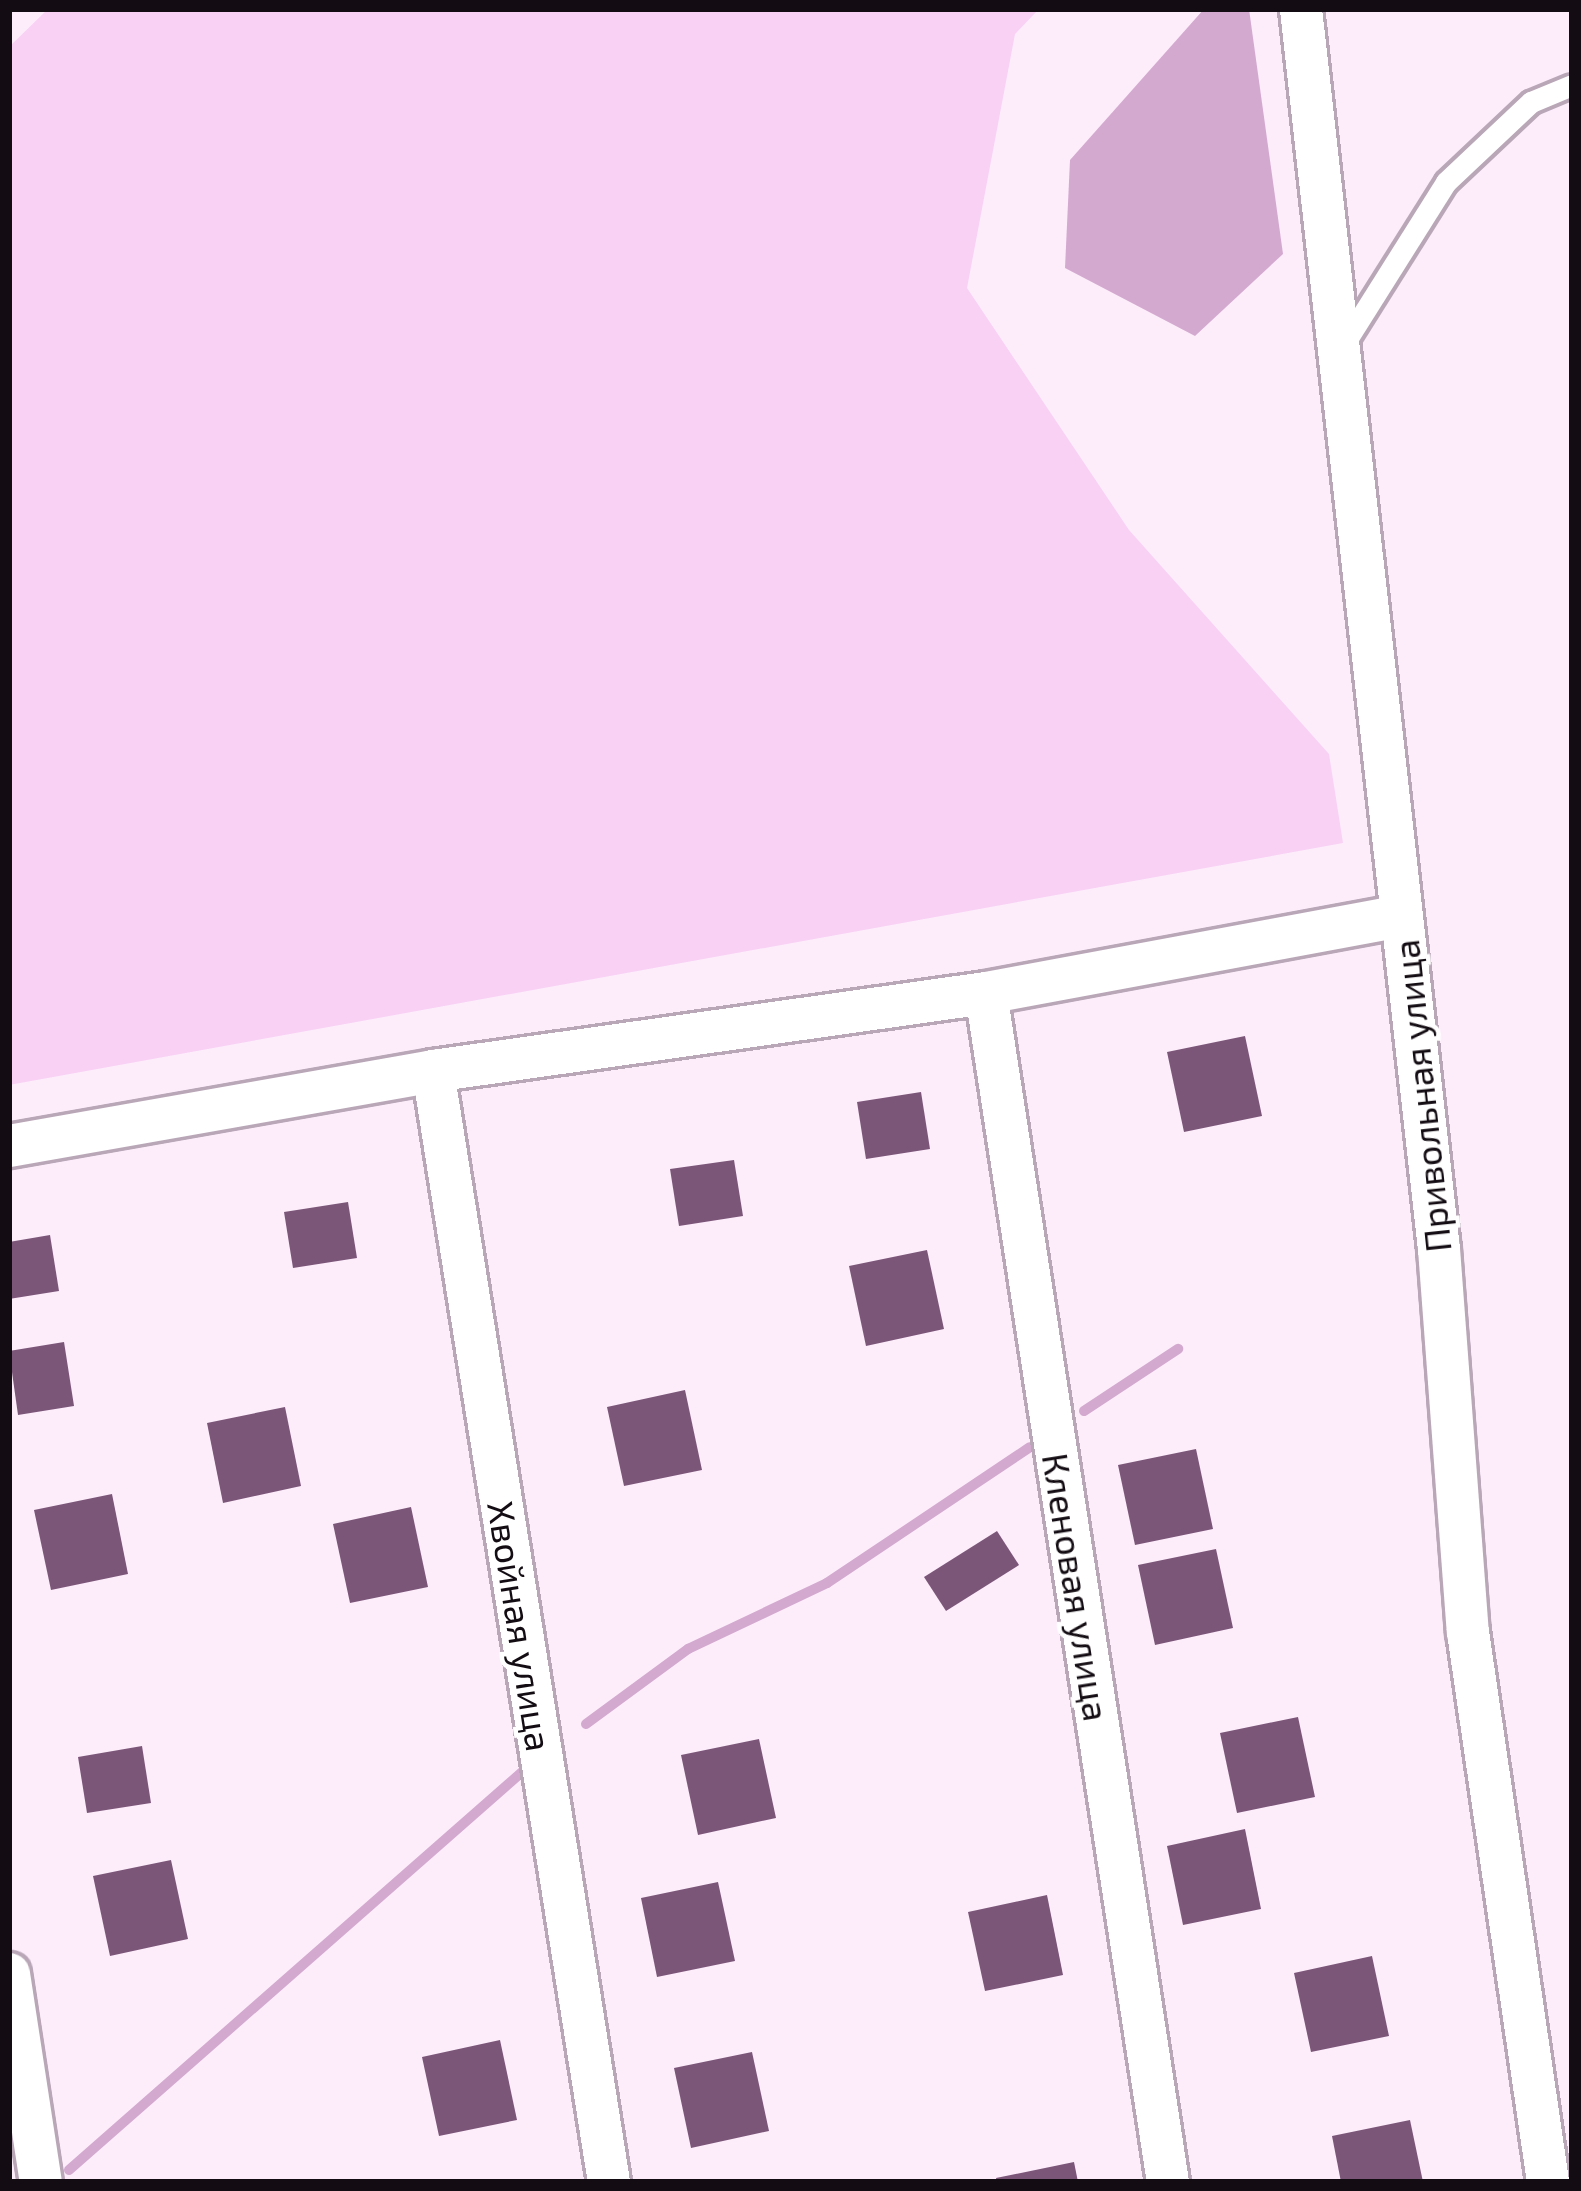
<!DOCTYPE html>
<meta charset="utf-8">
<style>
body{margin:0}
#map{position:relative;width:1581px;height:2191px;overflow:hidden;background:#fdedfb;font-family:"Exo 2",sans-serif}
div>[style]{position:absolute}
.green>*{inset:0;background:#f8d1f4}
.forest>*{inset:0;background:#d4a9d0}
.stream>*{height:10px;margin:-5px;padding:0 5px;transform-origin:5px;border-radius:5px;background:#d3a9cf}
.building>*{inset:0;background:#7c5679}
.roads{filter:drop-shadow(3px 0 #b9a6b7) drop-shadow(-3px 0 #b9a6b7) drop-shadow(0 3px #b9a6b7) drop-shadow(0 -3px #b9a6b7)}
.service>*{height:21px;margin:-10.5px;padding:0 10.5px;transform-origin:10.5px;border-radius:10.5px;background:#fff}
.minor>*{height:42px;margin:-21px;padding:0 21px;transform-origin:21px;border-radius:21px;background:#fff}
span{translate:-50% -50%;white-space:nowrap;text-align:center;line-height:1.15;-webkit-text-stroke:9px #fff;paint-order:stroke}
.street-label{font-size:36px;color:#130c12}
.frame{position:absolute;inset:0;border:12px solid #130c12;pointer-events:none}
</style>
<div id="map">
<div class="green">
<i style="clip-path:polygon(48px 9px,1039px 9px,1015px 34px,967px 288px,1129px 530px,1329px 754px,1343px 843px,9px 1085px,9px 47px)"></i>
</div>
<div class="forest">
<i style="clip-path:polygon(1204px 9px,1249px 9px,1283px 254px,1195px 336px,1065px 268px,1070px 160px)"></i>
</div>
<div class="stream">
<i style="left:1084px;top:1411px;width:113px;rotate:-33.4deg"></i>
<i style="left:586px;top:1724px;width:127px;rotate:-36.3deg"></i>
<i style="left:688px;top:1649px;width:154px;rotate:-25.4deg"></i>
<i style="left:827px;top:1583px;width:244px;rotate:-33.8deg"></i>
<i style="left:69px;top:2170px;width:614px;rotate:-41.3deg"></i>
</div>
<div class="building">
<i style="clip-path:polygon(1245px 1036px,1262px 1116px,1184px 1132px,1167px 1052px)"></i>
<i style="clip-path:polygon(921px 1092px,930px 1149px,866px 1159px,857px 1102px)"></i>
<i style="clip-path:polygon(734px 1160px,743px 1216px,679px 1226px,670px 1169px)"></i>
<i style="clip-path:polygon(348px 1202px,357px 1258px,293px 1268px,284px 1212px)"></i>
<i style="clip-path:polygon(50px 1235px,59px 1291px,9px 1299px,9px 1242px)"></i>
<i style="clip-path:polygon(927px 1250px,944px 1329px,866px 1346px,849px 1266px)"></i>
<i style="clip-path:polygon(64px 1342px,74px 1406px,18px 1415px,9px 1351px)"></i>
<i style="clip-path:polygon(685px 1390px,702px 1470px,624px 1486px,607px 1407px)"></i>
<i style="clip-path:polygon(285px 1407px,301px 1486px,223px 1503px,207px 1423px)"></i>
<i style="clip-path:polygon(1196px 1449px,1213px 1529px,1135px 1545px,1118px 1465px)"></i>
<i style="clip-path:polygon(112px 1494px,128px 1574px,51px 1590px,34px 1510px)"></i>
<i style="clip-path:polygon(411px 1507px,428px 1587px,350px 1603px,333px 1524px)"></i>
<i style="clip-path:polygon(997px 1531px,1019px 1565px,946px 1611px,924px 1577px)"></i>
<i style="clip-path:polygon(1216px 1549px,1233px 1628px,1155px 1645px,1138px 1565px)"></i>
<i style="clip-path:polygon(1298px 1717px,1315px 1797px,1237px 1813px,1220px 1733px)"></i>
<i style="clip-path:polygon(759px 1739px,776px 1818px,698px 1835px,681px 1755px)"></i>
<i style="clip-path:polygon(142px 1746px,151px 1803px,87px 1813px,78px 1757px)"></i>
<i style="clip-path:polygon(1245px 1829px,1261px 1909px,1183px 1925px,1167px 1846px)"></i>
<i style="clip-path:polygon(171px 1860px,188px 1939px,110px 1956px,93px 1876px)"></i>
<i style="clip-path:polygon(718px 1882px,735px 1961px,657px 1977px,641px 1898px)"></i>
<i style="clip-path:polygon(1047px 1895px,1063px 1975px,985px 1991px,968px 1912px)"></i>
<i style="clip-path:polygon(1372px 1956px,1389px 2036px,1311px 2052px,1294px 1973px)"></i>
<i style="clip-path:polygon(500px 2040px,517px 2120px,439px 2136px,422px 2057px)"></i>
<i style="clip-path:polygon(752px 2052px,769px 2131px,691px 2148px,674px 2068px)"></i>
<i style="clip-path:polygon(1410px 2120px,1423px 2182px,1341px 2182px,1332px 2136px)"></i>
<i style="clip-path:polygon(1074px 2162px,1078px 2182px,997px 2182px,996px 2178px)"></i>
</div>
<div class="roads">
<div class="service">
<i style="left:1344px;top:344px;width:191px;rotate:-57.8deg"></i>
<i style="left:1446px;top:182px;width:117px;rotate:-43.3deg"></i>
<i style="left:1531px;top:102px;width:44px;rotate:-22.5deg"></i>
</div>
<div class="minor">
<i style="left:1301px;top:9px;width:1248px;rotate:83.65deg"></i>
<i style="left:1439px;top:1249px;width:384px;rotate:85.7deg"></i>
<i style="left:1468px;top:1632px;width:556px;rotate:81.72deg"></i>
<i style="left:986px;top:993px;width:1203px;rotate:81.3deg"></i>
<i style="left:433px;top:1071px;width:1125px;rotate:81deg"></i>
<i style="left:9px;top:1146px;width:431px;rotate:-10deg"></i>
<i style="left:433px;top:1071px;width:558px;rotate:-8.03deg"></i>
<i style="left:986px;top:993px;width:421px;rotate:-10.5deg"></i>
<i style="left:9px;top:1974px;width:210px;rotate:81.3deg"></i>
</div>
</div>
<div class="street-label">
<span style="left:1421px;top:1096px;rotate:-96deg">Привольная улица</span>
<span style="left:1077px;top:1587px;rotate:81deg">Кленовая улица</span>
<span style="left:521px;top:1626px;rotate:81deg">Хвойная улица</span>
</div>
<div class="frame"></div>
</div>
